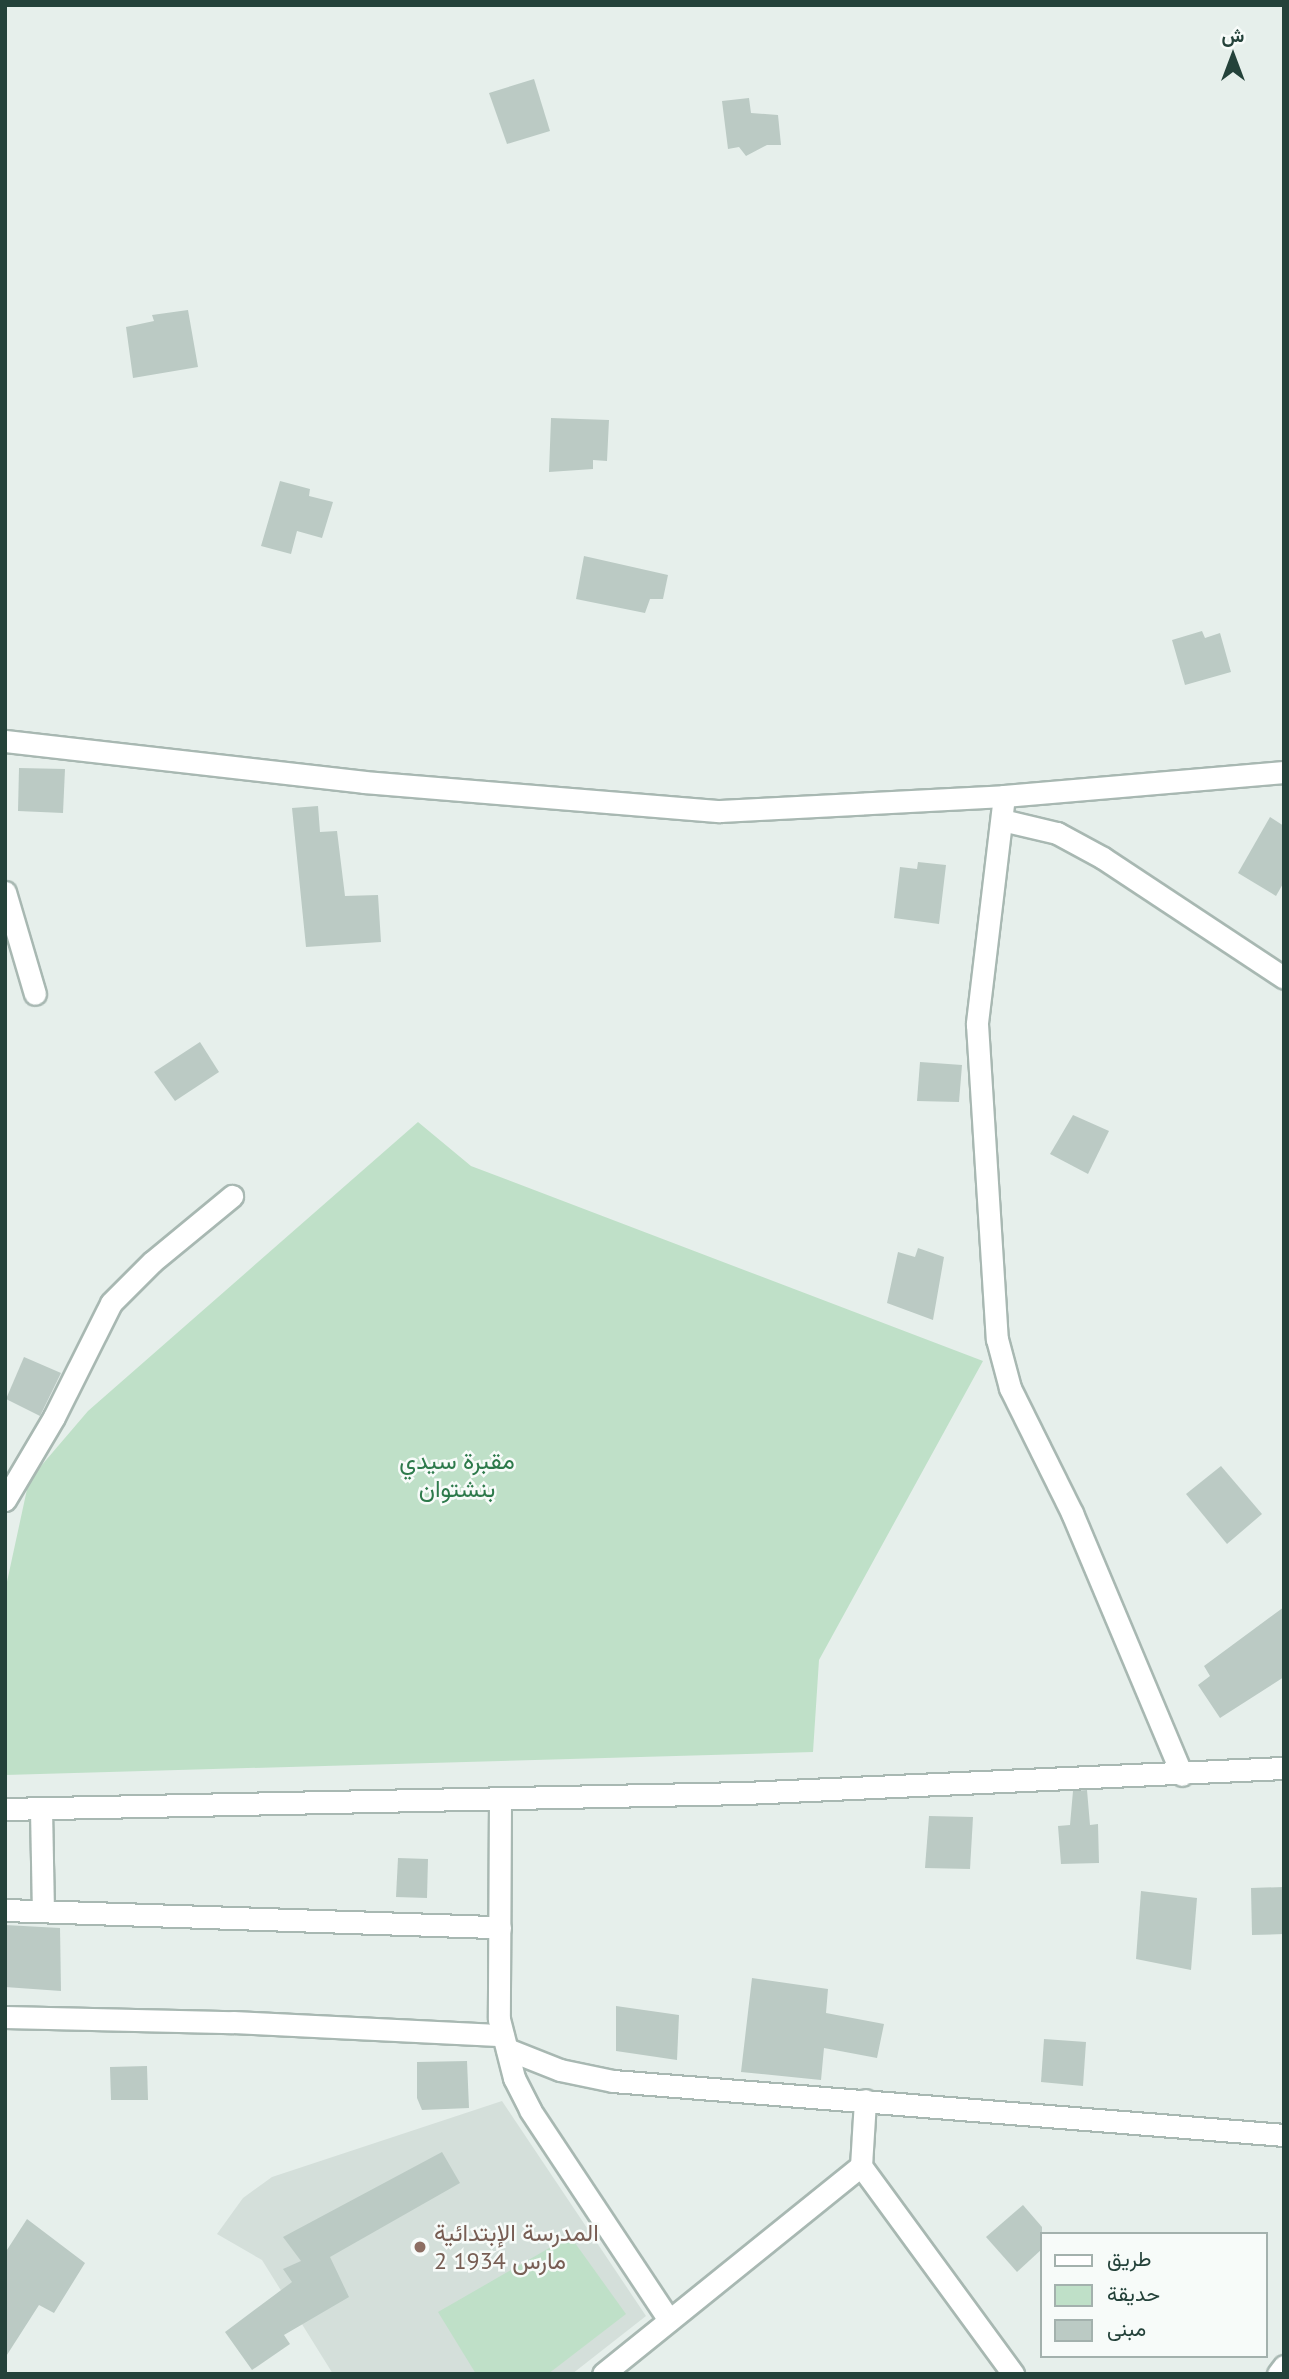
<!DOCTYPE html>
<meta charset="utf-8">
<style>
body{margin:0}
#map{position:relative;width:1289px;height:2379px;overflow:hidden;background:#e6efeb;font-family:"PT Sans",Vazirmatn,sans-serif}
div>[style]{position:absolute}
.built>*{inset:0;background:#d4dfda}
.green>*{inset:0;background:#bfe0c8}
.building>*{inset:0;background:#bbcac4}
.roads{filter:drop-shadow(2px 0 #a8b8b2) drop-shadow(-2px 0 #a8b8b2) drop-shadow(0 2px #a8b8b2) drop-shadow(0 -2px #a8b8b2)}
.minor>*{height:21px;margin:-10.5px;padding:0 10.5px;transform-origin:10.5px;border-radius:10.5px;background:#fff}
.dots>*{width:19px;height:19px;translate:-50% -50%;box-sizing:border-box;border:4px solid #f7fbf9;border-radius:50%}
span{translate:-50% -50%;white-space:nowrap;text-align:center;line-height:1.15;-webkit-text-stroke:5px #f7fbf9;paint-order:stroke}
.park-label{font-size:24px;color:#2d7a4b}
.education-label{font-size:24px;color:#785e54}
.left{translate:0 -50%;text-align:left}
.frame{position:absolute;inset:0;border:7px solid #24423a;pointer-events:none}
.legend{position:absolute;left:1040px;top:2232px;width:228px;height:126px;box-sizing:border-box;background:#f7fbf9;border:2px solid #a3b1ad;margin:0;padding:9px 12px;list-style:none;font-size:21px;color:#24423a}
.legend li{display:flex;align-items:center;gap:14px;height:35px}
.legend b{width:35px;border:2px solid #a3b1ad}
.north{position:absolute;left:1198px;top:21px;width:70px;height:70px;-webkit-text-stroke:5px #f7fbf9;paint-order:stroke;rotate:0deg;font-size:19px;font-weight:700;line-height:28px;text-align:center;color:#24423a}
.north::after{content:'';display:block;margin:auto;width:24px;height:32px;background:#24423a;clip-path:polygon(50% 0,100% 100%,50% 72%,0 100%)}
</style>
<div id="map">
<div class="built">
<i style="clip-path:polygon(502px 2101px,646px 2316px,572px 2374px,333px 2374px,262px 2260px,217px 2234px,243px 2198px,272px 2177px)"></i>
</div>
<div class="green">
<i style="clip-path:polygon(418px 1122px,471px 1166px,983px 1361px,819px 1660px,813px 1752px,5px 1775px,5px 1591px,29px 1480px,88px 1411px)"></i>
<i style="clip-path:polygon(570px 2236px,626px 2314px,548px 2374px,476px 2374px,438px 2312px)"></i>
</div>
<div class="building">
<i style="clip-path:polygon(534px 79px,550px 131px,507px 144px,489px 93px)"></i>
<i style="clip-path:polygon(749px 98px,751px 113px,778px 115px,781px 145px,767px 145px,746px 156px,739px 147px,728px 149px,722px 101px)"></i>
<i style="clip-path:polygon(188px 310px,198px 367px,133px 378px,126px 327px,154px 321px,152px 315px)"></i>
<i style="clip-path:polygon(551px 418px,609px 420px,607px 461px,593px 460px,593px 469px,549px 472px)"></i>
<i style="clip-path:polygon(280px 481px,310px 489px,309px 496px,333px 502px,322px 538px,297px 531px,291px 554px,261px 546px)"></i>
<i style="clip-path:polygon(584px 556px,668px 575px,663px 599px,650px 599px,645px 613px,576px 599px)"></i>
<i style="clip-path:polygon(1202px 631px,1205px 638px,1220px 633px,1231px 672px,1185px 685px,1172px 640px)"></i>
<i style="clip-path:polygon(19px 768px,65px 769px,63px 813px,18px 811px)"></i>
<i style="clip-path:polygon(318px 806px,320px 832px,337px 831px,345px 896px,378px 895px,381px 942px,306px 947px,292px 808px)"></i>
<i style="clip-path:polygon(1270px 817px,1284px 826px,1284px 882px,1276px 896px,1238px 873px)"></i>
<i style="clip-path:polygon(918px 862px,946px 865px,939px 924px,894px 918px,900px 867px,917px 869px)"></i>
<i style="clip-path:polygon(200px 1042px,219px 1072px,175px 1101px,154px 1072px)"></i>
<i style="clip-path:polygon(920px 1062px,962px 1065px,959px 1102px,917px 1101px)"></i>
<i style="clip-path:polygon(1073px 1115px,1109px 1131px,1088px 1174px,1050px 1154px)"></i>
<i style="clip-path:polygon(918px 1248px,944px 1257px,933px 1320px,887px 1303px,898px 1252px,915px 1257px)"></i>
<i style="clip-path:polygon(24px 1357px,61px 1373px,40px 1416px,6px 1399px)"></i>
<i style="clip-path:polygon(1221px 1466px,1262px 1514px,1227px 1544px,1186px 1494px)"></i>
<i style="clip-path:polygon(1284px 1607px,1284px 1677px,1220px 1718px,1198px 1685px,1210px 1676px,1204px 1666px)"></i>
<i style="clip-path:polygon(1087px 1790px,1090px 1825px,1098px 1824px,1099px 1863px,1061px 1864px,1058px 1826px,1070px 1825px,1073px 1791px)"></i>
<i style="clip-path:polygon(929px 1816px,973px 1817px,970px 1869px,925px 1868px)"></i>
<i style="clip-path:polygon(398px 1858px,428px 1859px,427px 1898px,396px 1897px)"></i>
<i style="clip-path:polygon(1284px 1887px,1284px 1934px,1252px 1935px,1251px 1888px)"></i>
<i style="clip-path:polygon(1141px 1891px,1197px 1898px,1191px 1970px,1136px 1959px)"></i>
<i style="clip-path:polygon(5px 1925px,60px 1928px,61px 1991px,5px 1987px)"></i>
<i style="clip-path:polygon(752px 1978px,828px 1989px,826px 2013px,884px 2024px,877px 2058px,824px 2048px,821px 2080px,741px 2072px)"></i>
<i style="clip-path:polygon(616px 2006px,679px 2015px,677px 2060px,616px 2051px)"></i>
<i style="clip-path:polygon(1044px 2039px,1086px 2042px,1083px 2086px,1041px 2082px)"></i>
<i style="clip-path:polygon(467px 2061px,469px 2108px,422px 2110px,417px 2098px,417px 2062px)"></i>
<i style="clip-path:polygon(147px 2066px,148px 2100px,111px 2100px,110px 2067px)"></i>
<i style="clip-path:polygon(442px 2152px,460px 2183px,330px 2257px,349px 2297px,284px 2335px,290px 2344px,252px 2370px,225px 2332px,292px 2282px,283px 2269px,301px 2261px,283px 2237px)"></i>
<i style="clip-path:polygon(1023px 2205px,1042px 2227px,1042px 2249px,1017px 2272px,986px 2237px)"></i>
<i style="clip-path:polygon(27px 2219px,85px 2263px,54px 2313px,39px 2305px,5px 2358px,5px 2253px)"></i>
</div>
<div class="roads">
<div class="minor">
<i style="left:5px;top:741px;width:361px;rotate:6.5deg"></i>
<i style="left:364px;top:782px;width:357px;rotate:4.7deg"></i>
<i style="left:720px;top:811px;width:284px;rotate:-3deg"></i>
<i style="left:1004px;top:796px;width:281px;rotate:-4.9deg"></i>
<i style="left:1004px;top:796px;width:230px;rotate:96.8deg"></i>
<i style="left:977px;top:1024px;width:316px;rotate:86.4deg"></i>
<i style="left:997px;top:1339px;width:51px;rotate:75.1deg"></i>
<i style="left:1010px;top:1388px;width:140px;rotate:63.6deg"></i>
<i style="left:1072px;top:1513px;width:284px;rotate:67.2deg"></i>
<i style="left:1002px;top:820px;width:57px;rotate:13.3deg"></i>
<i style="left:1057px;top:833px;width:52px;rotate:28.5deg"></i>
<i style="left:1103px;top:858px;width:217px;rotate:33.5deg"></i>
<i style="left:5px;top:892px;width:106px;rotate:73.6deg"></i>
<i style="left:5px;top:1500px;width:96px;rotate:-59.4deg"></i>
<i style="left:54px;top:1417px;width:127px;rotate:-63.4deg"></i>
<i style="left:111px;top:1303px;width:58px;rotate:-45deg"></i>
<i style="left:152px;top:1262px;width:104px;rotate:-39.5deg"></i>
<i style="left:500px;top:1800px;width:219px;rotate:90.3deg"></i>
<i style="left:499px;top:2019px;width:61px;rotate:75.7deg"></i>
<i style="left:514px;top:2078px;width:36px;rotate:63deg"></i>
<i style="left:530px;top:2110px;width:252px;rotate:56.5deg"></i>
<i style="left:5px;top:1809px;width:740px;rotate:-1.24deg"></i>
<i style="left:745px;top:1793px;width:540px;rotate:-2.66deg"></i>
<i style="left:41px;top:1809px;width:101px;rotate:88.9deg"></i>
<i style="left:5px;top:1910px;width:495px;rotate:2deg"></i>
<i style="left:5px;top:2017px;width:228px;rotate:1.3deg"></i>
<i style="left:233px;top:2022px;width:270px;rotate:2.8deg"></i>
<i style="left:507px;top:2049px;width:57px;rotate:21.6deg"></i>
<i style="left:560px;top:2070px;width:54px;rotate:11.7deg"></i>
<i style="left:613px;top:2081px;width:673px;rotate:4.6deg"></i>
<i style="left:861px;top:2166px;width:258px;rotate:53.8deg"></i>
<i style="left:603px;top:2374px;width:331px;rotate:-38.9deg"></i>
<i style="left:861px;top:2166px;width:66px;rotate:-86.5deg"></i>
<i style="left:1278px;top:2374px;width:10px;rotate:-53deg"></i>
</div>
</div>
<div class="dots">
<i style="left:420px;top:2247px;background:#8d6e63"></i>
</div>
<div class="park-label">
<span style="left:457px;top:1475px">مقبرة سيدي<br>بنشتوان</span>
</div>
<div class="education-label">
<span class="left" style="left:434px;top:2247px">المدرسة الإبتدائية<br>2 مارس 1934</span>
</div>
<div class="frame"></div>
<ul class="legend">
<li><b style="height:9px;background:#fff"></b>طريق</li>
<li><b style="height:19px;background:#bfe0c8"></b>حديقة</li>
<li><b style="height:19px;background:#bbcac4"></b>مبنى</li>
</ul>
<div class="north">ش</div>
</div>
